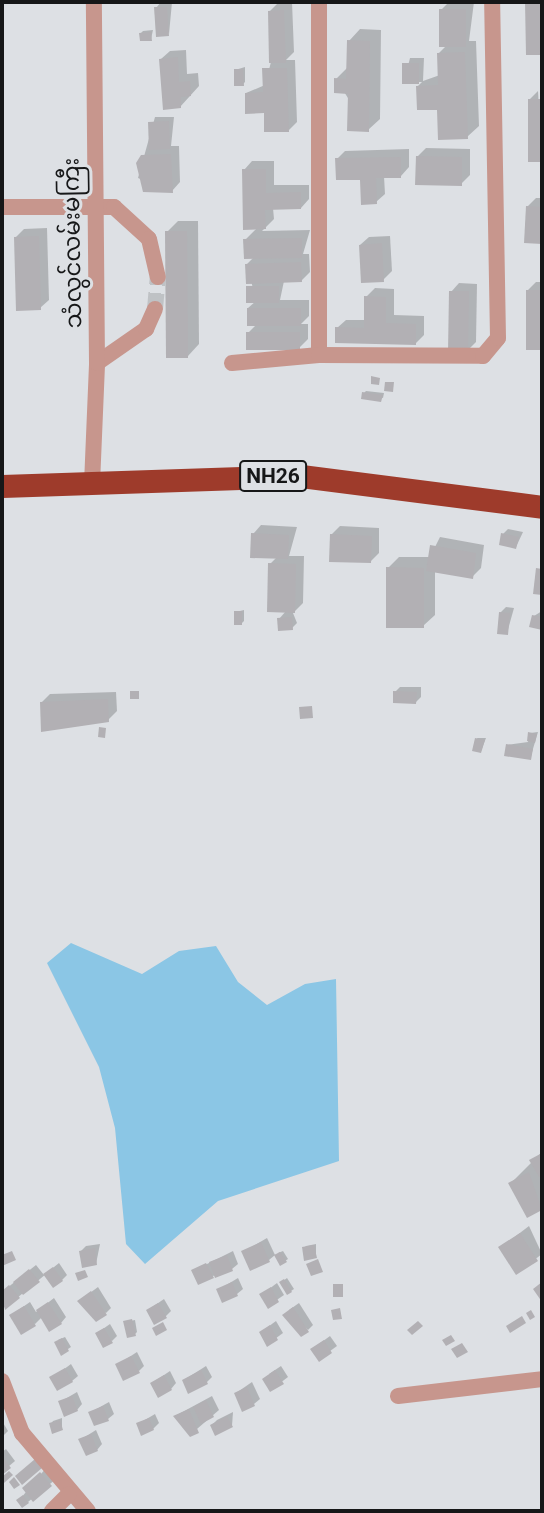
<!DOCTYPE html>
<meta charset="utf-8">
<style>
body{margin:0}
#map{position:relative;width:544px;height:1513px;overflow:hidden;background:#dde0e4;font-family:Roboto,"Noto Sans Myanmar",sans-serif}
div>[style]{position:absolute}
.water>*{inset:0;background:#8bc6e5}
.shadow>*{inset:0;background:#0003}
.building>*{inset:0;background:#b2b0b4}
.minor-tunnel>*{height:16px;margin-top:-8px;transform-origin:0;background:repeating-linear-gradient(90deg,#bfc2c5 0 16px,transparent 0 24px)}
.minor>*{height:16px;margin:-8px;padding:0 8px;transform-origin:8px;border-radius:8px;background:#c7968d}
.highway>*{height:23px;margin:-11.5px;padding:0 11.5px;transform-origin:11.5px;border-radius:11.5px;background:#9e3b2b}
span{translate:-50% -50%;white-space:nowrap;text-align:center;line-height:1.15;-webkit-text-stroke:6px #dde0e4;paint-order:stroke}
.shield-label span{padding:2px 5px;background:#dde0e4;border:2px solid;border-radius:5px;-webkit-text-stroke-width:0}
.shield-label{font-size:21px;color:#161718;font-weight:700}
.street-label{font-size:23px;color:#161718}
.frame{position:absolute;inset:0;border:4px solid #161718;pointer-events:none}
</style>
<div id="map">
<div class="water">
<i style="clip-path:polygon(71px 943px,142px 974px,179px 951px,216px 946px,238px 982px,267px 1005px,305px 984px,336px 979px,339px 1161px,218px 1201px,145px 1264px,126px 1244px,115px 1128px,99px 1067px,47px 963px)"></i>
</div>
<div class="shadow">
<i style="clip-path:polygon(161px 2px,172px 2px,169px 34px,156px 8px)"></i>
<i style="clip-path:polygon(292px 2px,294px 52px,286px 60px,295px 60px,297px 122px,289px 130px,246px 93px,265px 85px,271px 62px,270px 11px,278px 3px)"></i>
<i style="clip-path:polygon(449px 2px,474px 2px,469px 41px,476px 41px,479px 126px,467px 137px,418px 86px,422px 82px,404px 82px,410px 58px,424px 58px,423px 81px,440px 75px,439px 53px,447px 45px,441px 10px)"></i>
<i style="clip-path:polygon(360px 29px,381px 30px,380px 119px,368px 130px,336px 79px,348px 67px,349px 41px)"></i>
<i style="clip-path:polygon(153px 30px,151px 39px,141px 33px,143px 31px)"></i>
<i style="clip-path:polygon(186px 50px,187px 74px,198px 73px,199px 86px,180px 107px,161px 59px,170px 51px)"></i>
<i style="clip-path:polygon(245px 67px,245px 82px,243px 84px,235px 70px)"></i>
<i style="clip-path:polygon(538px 91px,542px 160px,529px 160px,529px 100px)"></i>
<i style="clip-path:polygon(155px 117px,174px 117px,171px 146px,179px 146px,180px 182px,172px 191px,138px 178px)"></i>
<i style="clip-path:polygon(426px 148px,470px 149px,470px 175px,461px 184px,417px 157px)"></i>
<i style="clip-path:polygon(409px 149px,409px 167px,401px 176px,384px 176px,385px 194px,376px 202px,362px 178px,337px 159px,345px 151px)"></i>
<i style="clip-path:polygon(252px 161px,274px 161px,274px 185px,309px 185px,309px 199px,301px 208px,273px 208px,274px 219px,262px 231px,310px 230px,303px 254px,309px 254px,310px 272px,301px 281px,284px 281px,280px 300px,309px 300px,309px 316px,301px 324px,308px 324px,308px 339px,299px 348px,248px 333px,257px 324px,248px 308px,256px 301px,247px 264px,254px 257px,245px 240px,257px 228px,244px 170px)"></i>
<i style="clip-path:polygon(536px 198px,542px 198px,542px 242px,526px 241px,527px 207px)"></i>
<i style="clip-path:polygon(178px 221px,198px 221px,199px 344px,188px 356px,167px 232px)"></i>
<i style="clip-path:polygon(47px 228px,49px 300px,40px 308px,15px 238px,24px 229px)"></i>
<i style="clip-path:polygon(390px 236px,392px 271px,383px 280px,360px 245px,369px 237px)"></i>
<i style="clip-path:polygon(536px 282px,542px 282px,542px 349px,528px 348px,527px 291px)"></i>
<i style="clip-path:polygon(459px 283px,477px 284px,476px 342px,467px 351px,451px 292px)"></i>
<i style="clip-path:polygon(375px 288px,394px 289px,394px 315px,424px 316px,424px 335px,415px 344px,337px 328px,346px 320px,366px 320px,366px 297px)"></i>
<i style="clip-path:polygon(366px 391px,384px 393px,383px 398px,364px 393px)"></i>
<i style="clip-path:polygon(261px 525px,297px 527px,289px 556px,304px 556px,303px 603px,293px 613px,297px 623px,292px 628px,279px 619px,286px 611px,270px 564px,277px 557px,253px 534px)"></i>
<i style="clip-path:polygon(340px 526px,379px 528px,379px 553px,370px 562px,331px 535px)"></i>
<i style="clip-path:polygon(508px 529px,523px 532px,516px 547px,503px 534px)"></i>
<i style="clip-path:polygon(440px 537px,484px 545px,481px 568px,472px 577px,435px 571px,435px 615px,423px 626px,388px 568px,399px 557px,430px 557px)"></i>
<i style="clip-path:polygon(506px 607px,514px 608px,507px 633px,500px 613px)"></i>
<i style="clip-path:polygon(244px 610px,244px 621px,241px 624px,236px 612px)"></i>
<i style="clip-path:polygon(542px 611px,542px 628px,531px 626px,534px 616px)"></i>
<i style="clip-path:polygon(400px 687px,421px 687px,421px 697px,416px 702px,395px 692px)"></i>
<i style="clip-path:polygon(116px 692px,117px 711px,108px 720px,42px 702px,50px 694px)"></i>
<i style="clip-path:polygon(538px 732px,530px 759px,507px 745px,528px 742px,530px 733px)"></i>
<i style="clip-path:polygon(477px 738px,486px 738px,481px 751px)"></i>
<i style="clip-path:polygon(542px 1152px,542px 1208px,528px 1216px,511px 1183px)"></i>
<i style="clip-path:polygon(529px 1226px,542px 1254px,517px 1273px,500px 1248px)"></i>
<i style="clip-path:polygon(267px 1238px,275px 1255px,269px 1260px,243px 1252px)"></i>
<i style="clip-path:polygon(100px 1244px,96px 1264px,81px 1251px,86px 1246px)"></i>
<i style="clip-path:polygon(316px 1244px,316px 1257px,304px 1248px,306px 1246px)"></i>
<i style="clip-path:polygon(233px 1251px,238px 1264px,232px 1269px,213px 1276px,193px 1271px)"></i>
<i style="clip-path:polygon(283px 1251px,288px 1259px,285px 1261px,278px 1253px)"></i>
<i style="clip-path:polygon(59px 1263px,67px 1275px,62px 1280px,46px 1274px,5px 1308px,2px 1304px,2px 1292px,36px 1265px,44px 1275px)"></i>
<i style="clip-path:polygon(238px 1278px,243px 1289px,237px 1294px,218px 1290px)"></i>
<i style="clip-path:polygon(287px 1278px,294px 1289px,288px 1293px,283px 1281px)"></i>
<i style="clip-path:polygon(277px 1283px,284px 1295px,268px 1306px,261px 1295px)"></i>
<i style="clip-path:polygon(98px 1287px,111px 1308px,106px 1313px,79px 1301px)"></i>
<i style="clip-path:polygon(54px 1298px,66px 1317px,61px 1323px,42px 1317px,35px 1324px,11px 1315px,30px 1302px,36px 1312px)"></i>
<i style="clip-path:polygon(164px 1299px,171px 1311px,165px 1317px,148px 1310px)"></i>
<i style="clip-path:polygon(299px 1303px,313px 1325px,308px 1330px,289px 1310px)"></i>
<i style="clip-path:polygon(135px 1320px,137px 1332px,135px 1334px,125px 1322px)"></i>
<i style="clip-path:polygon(276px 1321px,283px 1333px,268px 1344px,261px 1332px)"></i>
<i style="clip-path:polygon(110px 1324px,117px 1336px,112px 1341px,97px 1333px)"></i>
<i style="clip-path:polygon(330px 1336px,337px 1346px,319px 1359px,312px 1349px)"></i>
<i style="clip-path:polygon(65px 1337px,71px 1347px,62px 1353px,58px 1340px)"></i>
<i style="clip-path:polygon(137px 1352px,144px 1366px,139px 1371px,117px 1365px)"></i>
<i style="clip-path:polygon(71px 1364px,78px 1376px,72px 1381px,52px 1378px)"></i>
<i style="clip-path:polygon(206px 1366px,212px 1377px,206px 1383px,184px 1380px)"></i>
<i style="clip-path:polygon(281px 1366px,288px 1377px,271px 1390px,269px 1374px)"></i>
<i style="clip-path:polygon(170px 1371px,176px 1383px,171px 1389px,152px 1383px)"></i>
<i style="clip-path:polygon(252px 1382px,260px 1399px,254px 1404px,236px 1393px)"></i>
<i style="clip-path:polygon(77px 1392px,82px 1404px,77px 1410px,60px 1402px)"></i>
<i style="clip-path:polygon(212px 1396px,219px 1410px,190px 1435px,175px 1416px)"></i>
<i style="clip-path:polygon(109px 1402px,114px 1414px,108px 1419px,91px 1412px)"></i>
<i style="clip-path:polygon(233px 1412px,232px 1426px,212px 1425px,217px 1420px)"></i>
<i style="clip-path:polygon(155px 1414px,159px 1423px,153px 1429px,138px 1424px)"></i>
<i style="clip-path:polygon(62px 1418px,62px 1429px,51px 1424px,53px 1421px)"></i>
<i style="clip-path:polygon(2px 1421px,8px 1431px,2px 1437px)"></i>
<i style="clip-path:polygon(96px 1430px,102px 1444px,97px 1450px,80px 1440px)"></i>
<i style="clip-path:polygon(6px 1449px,15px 1461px,2px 1472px,2px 1452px)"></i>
<i style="clip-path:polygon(46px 1468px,56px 1479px,28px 1502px,21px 1498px)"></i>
</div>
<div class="building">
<i style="clip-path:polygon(525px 2px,542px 2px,542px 55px,526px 55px)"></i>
<i style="clip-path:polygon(154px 7px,167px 7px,169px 36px,156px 37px)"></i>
<i style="clip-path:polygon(439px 9px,466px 9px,466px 47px,439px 47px)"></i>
<i style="clip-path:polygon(284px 10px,286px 63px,269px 63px,268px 11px)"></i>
<i style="clip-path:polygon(151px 32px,152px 41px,140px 41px,139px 33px)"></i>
<i style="clip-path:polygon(347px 40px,370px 41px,369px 132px,347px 131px,348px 94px,334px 93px,334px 78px,346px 79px)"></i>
<i style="clip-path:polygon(465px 52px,468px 139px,438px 140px,437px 110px,417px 110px,416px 86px,438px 85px,437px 53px)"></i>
<i style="clip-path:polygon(178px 57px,179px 82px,190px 81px,191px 96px,181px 97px,181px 108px,163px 110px,159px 59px)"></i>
<i style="clip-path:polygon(402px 63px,419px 63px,419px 84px,402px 84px)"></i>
<i style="clip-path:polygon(262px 68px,287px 68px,289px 132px,264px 132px,264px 113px,245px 114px,245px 93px,263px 92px)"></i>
<i style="clip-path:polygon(234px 69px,243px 69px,244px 86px,234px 86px)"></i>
<i style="clip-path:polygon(528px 99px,542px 99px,542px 162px,528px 162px)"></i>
<i style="clip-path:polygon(169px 121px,170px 149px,149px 150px,148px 122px)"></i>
<i style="clip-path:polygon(171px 154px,173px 193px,143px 192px,136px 163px,141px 155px)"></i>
<i style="clip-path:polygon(416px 156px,462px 157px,462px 186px,415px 185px)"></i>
<i style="clip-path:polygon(401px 157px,401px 178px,376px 178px,377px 204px,361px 205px,360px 180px,336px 180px,335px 158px)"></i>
<i style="clip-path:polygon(242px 169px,266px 169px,266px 193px,301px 192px,301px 209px,265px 210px,266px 229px,243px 230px)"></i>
<i style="clip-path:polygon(526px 206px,542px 207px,542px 244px,524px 243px)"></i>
<i style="clip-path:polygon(165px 231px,187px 231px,188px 358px,166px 358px)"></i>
<i style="clip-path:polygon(39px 236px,41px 310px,16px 311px,14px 237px)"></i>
<i style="clip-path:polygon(302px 238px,302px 258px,244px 259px,243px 239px)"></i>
<i style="clip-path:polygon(382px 243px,384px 282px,361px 283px,359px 245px)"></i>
<i style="clip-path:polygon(301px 262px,302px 282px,246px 284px,245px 264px)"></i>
<i style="clip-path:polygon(246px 286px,279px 286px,279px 303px,246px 303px)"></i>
<i style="clip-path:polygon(526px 290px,542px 290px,542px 350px,526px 350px)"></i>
<i style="clip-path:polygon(449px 291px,469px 291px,468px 352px,448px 352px)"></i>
<i style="clip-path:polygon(364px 296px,386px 297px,386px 323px,416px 324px,416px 345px,335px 343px,335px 327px,364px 328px)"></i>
<i style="clip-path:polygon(247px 308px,301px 308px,301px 326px,247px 326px)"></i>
<i style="clip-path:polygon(246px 332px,300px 332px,300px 350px,246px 350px)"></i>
<i style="clip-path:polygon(371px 376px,380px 378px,379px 385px,371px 384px)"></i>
<i style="clip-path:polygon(385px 382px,394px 382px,393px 392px,384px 391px)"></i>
<i style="clip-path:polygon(362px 392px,383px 395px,381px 402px,361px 399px)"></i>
<i style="clip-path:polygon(251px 533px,289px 535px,288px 559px,250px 558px)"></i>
<i style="clip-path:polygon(501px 533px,519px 537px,516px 549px,499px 545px)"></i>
<i style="clip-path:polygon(330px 534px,372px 536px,371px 563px,329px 562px)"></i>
<i style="clip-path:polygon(430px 545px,476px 553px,473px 579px,426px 571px)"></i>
<i style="clip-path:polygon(268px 563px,296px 564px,295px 613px,267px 612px)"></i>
<i style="clip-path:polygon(386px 567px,424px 568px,424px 628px,386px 628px)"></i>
<i style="clip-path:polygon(536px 568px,542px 569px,542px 595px,533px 594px)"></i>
<i style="clip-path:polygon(234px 611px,242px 611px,242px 625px,234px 625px)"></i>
<i style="clip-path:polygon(499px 612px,510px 613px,508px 635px,497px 634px)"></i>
<i style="clip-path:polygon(532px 615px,542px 617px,542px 630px,529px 627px)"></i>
<i style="clip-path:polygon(292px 617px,293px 630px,278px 631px,277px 618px)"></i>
<i style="clip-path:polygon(130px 691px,139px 691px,139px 699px,130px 699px)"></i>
<i style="clip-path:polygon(393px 691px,417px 692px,416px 704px,393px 703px)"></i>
<i style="clip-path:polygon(108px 699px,109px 722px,41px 732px,40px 702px)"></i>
<i style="clip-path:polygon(312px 706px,313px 718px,300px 719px,299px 707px)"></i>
<i style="clip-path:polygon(99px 727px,106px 728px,105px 738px,98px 737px)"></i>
<i style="clip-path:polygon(528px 732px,537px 734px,535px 743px,527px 741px)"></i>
<i style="clip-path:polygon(475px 738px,485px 740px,481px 753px,472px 751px)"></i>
<i style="clip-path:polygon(506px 744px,533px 749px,531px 760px,504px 756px)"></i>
<i style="clip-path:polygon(542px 1153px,542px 1175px,539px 1177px,529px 1160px)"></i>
<i style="clip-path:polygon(529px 1172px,542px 1210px,527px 1218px,508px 1183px)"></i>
<i style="clip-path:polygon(520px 1233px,538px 1261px,516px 1275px,498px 1247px)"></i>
<i style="clip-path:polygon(261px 1242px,270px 1262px,250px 1271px,241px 1251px)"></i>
<i style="clip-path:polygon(314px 1245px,317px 1258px,304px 1261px,302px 1247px)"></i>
<i style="clip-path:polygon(95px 1248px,97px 1265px,82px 1268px,79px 1251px)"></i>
<i style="clip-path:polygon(12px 1251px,16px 1260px,2px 1266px,2px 1255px)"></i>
<i style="clip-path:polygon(280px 1252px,287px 1262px,280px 1266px,274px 1255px)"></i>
<i style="clip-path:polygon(227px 1255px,233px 1271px,215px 1278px,209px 1262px)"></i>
<i style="clip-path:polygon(318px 1259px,323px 1272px,311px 1276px,306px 1264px)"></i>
<i style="clip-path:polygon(206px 1263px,214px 1278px,198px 1285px,191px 1270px)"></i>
<i style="clip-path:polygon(53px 1267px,63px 1281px,53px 1288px,43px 1274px)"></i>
<i style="clip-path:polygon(29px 1269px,40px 1282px,23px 1295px,13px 1282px)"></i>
<i style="clip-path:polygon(85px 1270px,88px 1277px,78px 1281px,75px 1273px)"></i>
<i style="clip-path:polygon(284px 1279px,292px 1292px,287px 1295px,279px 1282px)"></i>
<i style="clip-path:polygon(232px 1282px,238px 1296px,222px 1303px,216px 1289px)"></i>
<i style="clip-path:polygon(542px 1282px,542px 1302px,533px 1289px)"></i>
<i style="clip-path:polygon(333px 1284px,343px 1284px,343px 1297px,333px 1297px)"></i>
<i style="clip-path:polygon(9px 1285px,20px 1298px,5px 1310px,2px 1291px)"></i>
<i style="clip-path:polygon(271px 1287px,279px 1302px,268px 1309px,259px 1294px)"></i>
<i style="clip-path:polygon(91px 1291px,107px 1315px,96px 1322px,77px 1301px)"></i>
<i style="clip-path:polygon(48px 1302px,62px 1324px,49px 1332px,36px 1310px)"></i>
<i style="clip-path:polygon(158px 1303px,167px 1318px,154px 1325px,146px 1310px)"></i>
<i style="clip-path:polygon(24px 1306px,36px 1326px,21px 1335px,9px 1315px)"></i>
<i style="clip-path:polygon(293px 1307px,309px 1332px,301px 1337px,282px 1315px)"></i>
<i style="clip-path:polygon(340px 1308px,342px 1319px,333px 1320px,331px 1310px)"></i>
<i style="clip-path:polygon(531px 1310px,535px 1317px,530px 1320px,526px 1313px)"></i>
<i style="clip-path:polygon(522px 1316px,526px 1323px,510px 1333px,506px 1326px)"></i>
<i style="clip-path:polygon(132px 1319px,136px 1336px,127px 1338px,123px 1321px)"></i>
<i style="clip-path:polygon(418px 1321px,423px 1326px,412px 1335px,407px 1330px)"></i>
<i style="clip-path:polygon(163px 1322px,167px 1330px,156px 1336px,152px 1328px)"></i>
<i style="clip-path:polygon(270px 1325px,278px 1340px,267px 1347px,259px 1332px)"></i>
<i style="clip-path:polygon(104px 1328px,113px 1343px,103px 1348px,95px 1333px)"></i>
<i style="clip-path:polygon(451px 1335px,455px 1341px,446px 1346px,442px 1340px)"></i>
<i style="clip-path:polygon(62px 1338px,69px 1351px,61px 1356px,54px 1342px)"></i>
<i style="clip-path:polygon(324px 1340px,332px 1353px,319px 1362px,310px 1349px)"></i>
<i style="clip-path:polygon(462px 1343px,468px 1352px,457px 1358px,451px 1349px)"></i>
<i style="clip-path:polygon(131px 1356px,140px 1373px,123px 1381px,115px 1364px)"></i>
<i style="clip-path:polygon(65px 1368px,73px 1382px,57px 1391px,49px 1377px)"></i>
<i style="clip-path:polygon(201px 1370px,208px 1384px,188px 1394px,182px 1380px)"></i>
<i style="clip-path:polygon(275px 1370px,284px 1384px,270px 1392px,262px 1379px)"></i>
<i style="clip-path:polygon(164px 1375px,172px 1390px,158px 1398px,150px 1383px)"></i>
<i style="clip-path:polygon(247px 1387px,255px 1406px,242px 1412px,234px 1393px)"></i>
<i style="clip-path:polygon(72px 1396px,78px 1411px,64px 1417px,58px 1401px)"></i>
<i style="clip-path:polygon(206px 1400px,214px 1417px,201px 1424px,193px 1407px)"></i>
<i style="clip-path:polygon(103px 1406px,109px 1421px,94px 1426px,88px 1412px)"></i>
<i style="clip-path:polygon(189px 1409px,199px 1433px,190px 1437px,173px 1416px)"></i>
<i style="clip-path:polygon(227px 1416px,233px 1427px,215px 1436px,210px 1425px)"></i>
<i style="clip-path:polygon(149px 1418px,154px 1430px,141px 1436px,136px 1423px)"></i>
<i style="clip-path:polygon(60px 1420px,63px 1430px,52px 1434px,49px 1423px)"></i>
<i style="clip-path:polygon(91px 1434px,98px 1451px,86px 1456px,78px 1439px)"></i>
<i style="clip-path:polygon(2px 1456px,11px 1468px,2px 1475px)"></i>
<i style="clip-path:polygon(35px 1459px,42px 1468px,22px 1485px,15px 1476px)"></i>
<i style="clip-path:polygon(9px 1471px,13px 1475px,4px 1483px,2px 1477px)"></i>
<i style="clip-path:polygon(40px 1472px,52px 1486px,33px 1502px,22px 1488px)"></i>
<i style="clip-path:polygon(14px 1477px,20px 1485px,14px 1489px,9px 1482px)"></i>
<i style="clip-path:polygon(23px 1495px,29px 1503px,22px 1508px,16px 1500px)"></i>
</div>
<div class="minor-tunnel">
<i style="left:155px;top:309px;width:32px;rotate:-85deg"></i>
</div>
<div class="minor">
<i style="left:2px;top:207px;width:112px"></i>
<i style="left:114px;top:207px;width:47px;rotate:42.4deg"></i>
<i style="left:149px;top:239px;width:39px;rotate:77deg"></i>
<i style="left:319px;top:355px;width:353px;rotate:-90deg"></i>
<i style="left:97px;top:363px;width:60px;rotate:-34.8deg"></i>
<i style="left:146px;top:329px;width:22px;rotate:-66deg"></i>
<i style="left:232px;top:363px;width:87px;rotate:-5.3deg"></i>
<i style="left:319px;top:355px;width:164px;rotate:0.3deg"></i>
<i style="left:483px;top:356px;width:23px;rotate:-50deg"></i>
<i style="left:498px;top:338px;width:336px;rotate:-91deg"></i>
<i style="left:92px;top:484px;width:121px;rotate:-87.6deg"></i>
<i style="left:97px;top:363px;width:361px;rotate:-90.5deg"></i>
<i style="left:2px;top:1381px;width:56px;rotate:69deg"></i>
<i style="left:22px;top:1433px;width:102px;rotate:49.8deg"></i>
<i style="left:398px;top:1396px;width:145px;rotate:-6.7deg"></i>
<i style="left:52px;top:1511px;width:24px;rotate:-45deg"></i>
</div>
<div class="highway">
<i style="left:2px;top:486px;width:299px;rotate:-1.9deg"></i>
<i style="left:301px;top:476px;width:243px;rotate:7.3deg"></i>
</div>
<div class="shield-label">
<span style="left:273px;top:476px">NH26</span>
</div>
<div class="street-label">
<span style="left:73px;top:243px;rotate:-91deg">သံလွင်လမ်းမကြီး</span>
</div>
<div class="frame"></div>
</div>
